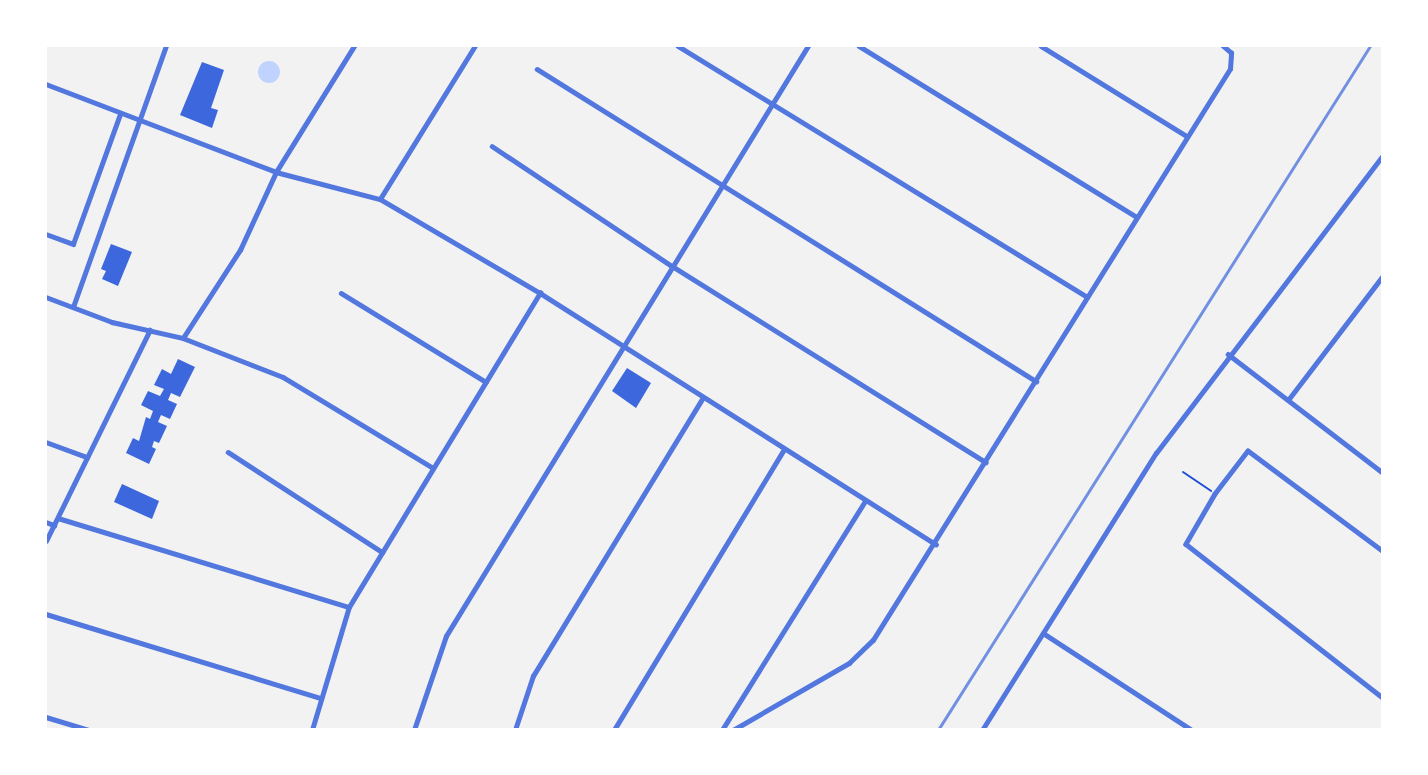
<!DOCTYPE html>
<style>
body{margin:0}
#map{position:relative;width:1428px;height:775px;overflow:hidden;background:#f2f2f2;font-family:"Zilla Slab",serif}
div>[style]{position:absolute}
.water>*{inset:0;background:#bfd3fe}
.round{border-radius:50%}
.building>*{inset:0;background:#3d67dc}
.path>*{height:2px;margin:-1px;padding:0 1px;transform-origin:1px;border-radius:1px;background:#1d4ed8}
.minor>*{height:4.5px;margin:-2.25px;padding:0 2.25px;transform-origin:2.25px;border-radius:2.25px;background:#5277de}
.tertiary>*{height:5px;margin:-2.5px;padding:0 2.5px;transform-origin:2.5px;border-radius:2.5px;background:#5277de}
.rail>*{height:2.5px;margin:-1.25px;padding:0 1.25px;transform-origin:1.25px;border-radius:1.25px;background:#7290e2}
span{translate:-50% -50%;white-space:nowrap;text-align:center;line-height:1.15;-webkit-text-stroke:6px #fff;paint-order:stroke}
.frame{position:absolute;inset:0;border:47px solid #fff;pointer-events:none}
</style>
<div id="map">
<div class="water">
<i class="round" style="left:258px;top:61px;width:22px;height:22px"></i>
</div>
<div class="building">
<i style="clip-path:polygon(202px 62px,224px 70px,211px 108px,218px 110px,212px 128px,180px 115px)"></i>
<i style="clip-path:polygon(111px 244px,132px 252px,118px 286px,102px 279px,106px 271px,101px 269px)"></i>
<i style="clip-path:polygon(178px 359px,195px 367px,180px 397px,171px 393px,168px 400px,177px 404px,170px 419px,161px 415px,158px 422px,167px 426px,159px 443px,154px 441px,152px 447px,156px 449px,149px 464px,126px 453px,133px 438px,139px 441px,146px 417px,150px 419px,153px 411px,141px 405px,148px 391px,160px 396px,164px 389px,154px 385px,162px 369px,171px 374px)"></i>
<i style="clip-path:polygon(627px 368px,651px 383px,636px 408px,612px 391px)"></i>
<i style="clip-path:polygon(122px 484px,159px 501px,152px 519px,114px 502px)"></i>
</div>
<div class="path">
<i style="left:1183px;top:472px;width:34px;rotate:34deg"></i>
</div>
<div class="minor">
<i style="left:678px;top:46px;width:480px;rotate:31.5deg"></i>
<i style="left:859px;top:46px;width:326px;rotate:31.6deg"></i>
<i style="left:1041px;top:46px;width:172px;rotate:31.7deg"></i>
<i style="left:537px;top:69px;width:589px;rotate:32.02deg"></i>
<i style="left:46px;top:84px;width:246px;rotate:20.9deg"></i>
<i style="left:276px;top:172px;width:107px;rotate:14.6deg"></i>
<i style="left:380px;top:199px;width:186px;rotate:30.4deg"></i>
<i style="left:540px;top:293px;width:469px;rotate:32.4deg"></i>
<i style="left:492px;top:146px;width:216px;rotate:33.7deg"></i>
<i style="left:672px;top:266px;width:370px;rotate:32deg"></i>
<i style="left:380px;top:199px;width:180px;rotate:-58.2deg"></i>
<i style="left:46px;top:234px;width:29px;rotate:20deg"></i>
<i style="left:73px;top:244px;width:138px;rotate:-70.1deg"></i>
<i style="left:341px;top:293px;width:170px;rotate:31.5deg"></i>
<i style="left:46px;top:297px;width:71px;rotate:20.7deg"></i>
<i style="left:112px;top:322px;width:73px;rotate:12.7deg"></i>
<i style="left:183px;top:338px;width:107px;rotate:21.3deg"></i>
<i style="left:283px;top:377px;width:175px;rotate:31.2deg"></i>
<i style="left:73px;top:307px;width:277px;rotate:-70.4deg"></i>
<i style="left:183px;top:338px;width:105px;rotate:-57.1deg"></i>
<i style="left:240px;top:250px;width:86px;rotate:-65.2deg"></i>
<i style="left:276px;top:172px;width:148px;rotate:-58.2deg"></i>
<i style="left:1228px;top:354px;width:194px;rotate:37.5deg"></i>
<i style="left:1288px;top:400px;width:155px;rotate:-52.6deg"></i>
<i style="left:46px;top:442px;width:44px;rotate:20.1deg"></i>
<i style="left:228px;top:452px;width:184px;rotate:33deg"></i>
<i style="left:58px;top:518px;width:304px;rotate:17deg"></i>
<i style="left:46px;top:522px;width:9px;rotate:21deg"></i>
<i style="left:46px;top:541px;width:235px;rotate:-63.8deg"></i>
<i style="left:1382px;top:551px;width:167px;rotate:-143.3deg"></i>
<i style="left:1248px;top:451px;width:54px;rotate:127.5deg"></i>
<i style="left:1215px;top:494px;width:58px;rotate:120.1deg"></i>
<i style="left:1186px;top:544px;width:249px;rotate:38deg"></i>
<i style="left:46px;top:614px;width:287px;rotate:17deg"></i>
<i style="left:1043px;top:633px;width:178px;rotate:33.1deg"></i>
<i style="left:46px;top:717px;width:45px;rotate:16.8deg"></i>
<i style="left:312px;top:730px;width:128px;rotate:-73.3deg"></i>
<i style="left:349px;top:607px;width:368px;rotate:-58.7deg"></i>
<i style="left:414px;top:730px;width:99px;rotate:-71.2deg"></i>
<i style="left:446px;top:636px;width:692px;rotate:-58.47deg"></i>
<i style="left:515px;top:730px;width:57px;rotate:-71.6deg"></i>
<i style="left:533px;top:676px;width:324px;rotate:-58.6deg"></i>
<i style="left:614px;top:730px;width:326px;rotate:-58.8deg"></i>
<i style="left:722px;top:730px;width:270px;rotate:-58deg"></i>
<i style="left:733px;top:730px;width:134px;rotate:-30deg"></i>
<i style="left:849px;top:663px;width:33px;rotate:-44deg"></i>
<i style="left:873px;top:640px;width:673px;rotate:-57.99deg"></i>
<i style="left:1230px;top:69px;width:16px;rotate:-86deg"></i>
<i style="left:1231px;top:53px;width:11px;rotate:-139deg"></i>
</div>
<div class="tertiary">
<i style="left:982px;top:730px;width:327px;rotate:-57.9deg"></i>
<i style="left:1156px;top:453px;width:373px;rotate:-52.7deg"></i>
</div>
<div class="rail">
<i style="left:938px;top:730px;width:809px;rotate:-57.72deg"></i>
</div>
<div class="frame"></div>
</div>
